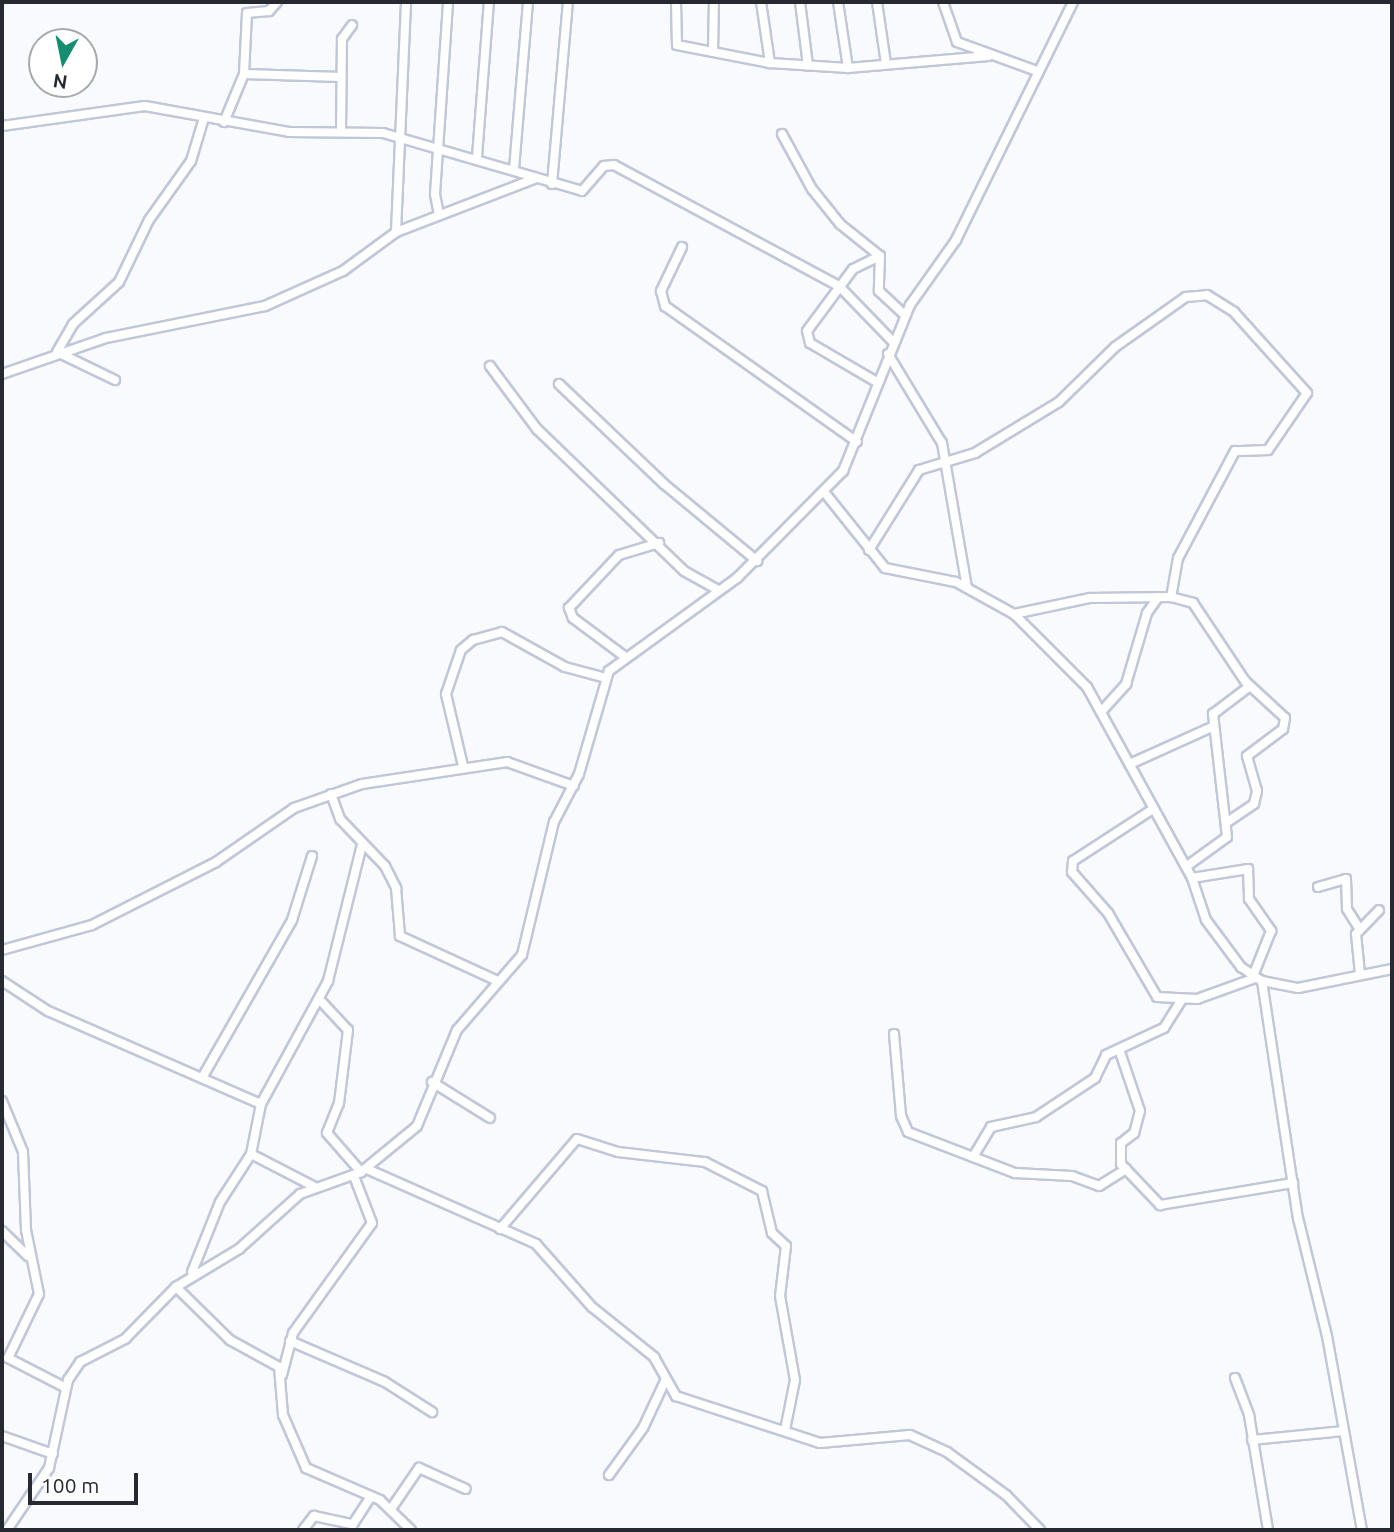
<!DOCTYPE html>
<style>
body{margin:0}
#map{position:relative;width:1394px;height:1532px;overflow:hidden;background:#f8fafd;font-family:Ubuntu,sans-serif}
div>[style]{position:absolute}
.roads{filter:drop-shadow(2px 0 #c1c7d9) drop-shadow(-2px 0 #c1c7d9) drop-shadow(0 2px #c1c7d9) drop-shadow(0 -2px #c1c7d9)}
.minor>*{height:8px;margin:-4px;padding:0 4px;transform-origin:4px;border-radius:4px;background:#fff}
span{translate:-50% -50%;white-space:nowrap;text-align:center;line-height:1.15;-webkit-text-stroke:7px #fff;paint-order:stroke}
.frame{position:absolute;inset:0;border:4px solid #26292f;pointer-events:none}
.north{position:absolute;left:28px;top:28px;width:70px;height:70px;box-sizing:border-box;background:#fff;border:2px solid #a8a9ac;border-radius:50%;rotate:189deg;font-size:19px;font-weight:700;line-height:28px;text-align:center;color:#26292f}
.north::after{content:'';display:block;margin:auto;width:24px;height:32px;background:#148d71;clip-path:polygon(50% 0,100% 100%,50% 72%,0 100%)}
.scale{position:absolute;left:28px;top:1473px;width:110px;height:32px;box-sizing:border-box;border:4px solid #26292f;border-top:0;padding-left:9px;font-size:21px;line-height:24px;white-space:nowrap;color:#26292f;-webkit-text-stroke:5px #fff;paint-order:stroke}
</style>
<div id="map">
<div class="roads">
<div class="minor">
<i style="left:676px;top:2px;width:43px;rotate:88.7deg"></i>
<i style="left:677px;top:45px;width:95px;rotate:11deg"></i>
<i style="left:770px;top:63px;width:78px;rotate:3.7deg"></i>
<i style="left:848px;top:68px;width:141px;rotate:-4.9deg"></i>
<i style="left:761px;top:2px;width:62px;rotate:81.6deg"></i>
<i style="left:800px;top:2px;width:64px;rotate:82.8deg"></i>
<i style="left:838px;top:2px;width:67px;rotate:81.4deg"></i>
<i style="left:877px;top:2px;width:63px;rotate:81.7deg"></i>
<i style="left:943px;top:2px;width:42px;rotate:70.7deg"></i>
<i style="left:957px;top:42px;width:85px;rotate:19.9deg"></i>
<i style="left:713px;top:52px;width:50px;rotate:-88.9deg"></i>
<i style="left:244px;top:74px;width:97px;rotate:1.8deg"></i>
<i style="left:224px;top:122px;width:52px;rotate:-67.4deg"></i>
<i style="left:244px;top:74px;width:61px;rotate:-87.2deg"></i>
<i style="left:247px;top:13px;width:22px;rotate:-5deg"></i>
<i style="left:269px;top:11px;width:12px;rotate:-48deg"></i>
<i style="left:2px;top:126px;width:144px;rotate:-8deg"></i>
<i style="left:145px;top:106px;width:146px;rotate:10.2deg"></i>
<i style="left:289px;top:132px;width:94px;rotate:0.6deg"></i>
<i style="left:383px;top:133px;width:207px;rotate:16.2deg"></i>
<i style="left:582px;top:191px;width:33px;rotate:-49deg"></i>
<i style="left:604px;top:166px;width:10px;rotate:-6deg"></i>
<i style="left:614px;top:165px;width:255px;rotate:28.3deg"></i>
<i style="left:839px;top:286px;width:79px;rotate:46deg"></i>
<i style="left:341px;top:132px;width:93px;rotate:-89.4deg"></i>
<i style="left:342px;top:39px;width:17px;rotate:-54deg"></i>
<i style="left:782px;top:134px;width:63px;rotate:61.4deg"></i>
<i style="left:812px;top:189px;width:45px;rotate:51.3deg"></i>
<i style="left:840px;top:224px;width:51px;rotate:38.7deg"></i>
<i style="left:880px;top:256px;width:35px;rotate:92deg"></i>
<i style="left:879px;top:291px;width:35px;rotate:43deg"></i>
<i style="left:477px;top:157px;width:155px;rotate:-85.6deg"></i>
<i style="left:514px;top:169px;width:168px;rotate:-85.2deg"></i>
<i style="left:552px;top:184px;width:183px;rotate:-85deg"></i>
<i style="left:439px;top:215px;width:21px;rotate:-101deg"></i>
<i style="left:435px;top:194px;width:192px;rotate:-86.1deg"></i>
<i style="left:396px;top:232px;width:230px;rotate:-87.5deg"></i>
<i style="left:682px;top:247px;width:49px;rotate:115.5deg"></i>
<i style="left:661px;top:291px;width:16px;rotate:75deg"></i>
<i style="left:665px;top:306px;width:235px;rotate:35.3deg"></i>
<i style="left:888px;top:354px;width:104px;rotate:58.8deg"></i>
<i style="left:942px;top:443px;width:146px;rotate:80.2deg"></i>
<i style="left:490px;top:366px;width:79px;rotate:53.3deg"></i>
<i style="left:537px;top:429px;width:204px;rotate:44deg"></i>
<i style="left:684px;top:571px;width:39px;rotate:29deg"></i>
<i style="left:2px;top:374px;width:110px;rotate:-19.1deg"></i>
<i style="left:106px;top:338px;width:162px;rotate:-11.4deg"></i>
<i style="left:265px;top:306px;width:85px;rotate:-24.2deg"></i>
<i style="left:343px;top:271px;width:66px;rotate:-36.3deg"></i>
<i style="left:396px;top:232px;width:148px;rotate:-21deg"></i>
<i style="left:115px;top:380px;width:64px;rotate:-154.2deg"></i>
<i style="left:57px;top:352px;width:32px;rotate:-60deg"></i>
<i style="left:73px;top:324px;width:62px;rotate:-42.4deg"></i>
<i style="left:119px;top:282px;width:69px;rotate:-64.2deg"></i>
<i style="left:149px;top:220px;width:72px;rotate:-54.6deg"></i>
<i style="left:191px;top:161px;width:45px;rotate:-73.2deg"></i>
<i style="left:875px;top:381px;width:75px;rotate:-149.7deg"></i>
<i style="left:810px;top:343px;width:12px;rotate:-104deg"></i>
<i style="left:807px;top:331px;width:77px;rotate:-53.4deg"></i>
<i style="left:853px;top:269px;width:30px;rotate:-26deg"></i>
<i style="left:559px;top:384px;width:145px;rotate:43.6deg"></i>
<i style="left:664px;top:484px;width:121px;rotate:39.6deg"></i>
<i style="left:825px;top:493px;width:96px;rotate:51.3deg"></i>
<i style="left:885px;top:568px;width:72px;rotate:11.2deg"></i>
<i style="left:956px;top:582px;width:66px;rotate:28.9deg"></i>
<i style="left:1014px;top:614px;width:103px;rotate:45deg"></i>
<i style="left:1087px;top:687px;width:218px;rotate:61.2deg"></i>
<i style="left:1192px;top:878px;width:44px;rotate:71.6deg"></i>
<i style="left:1206px;top:920px;width:59px;rotate:53.3deg"></i>
<i style="left:1241px;top:967px;width:25px;rotate:34deg"></i>
<i style="left:1262px;top:981px;width:37px;rotate:11deg"></i>
<i style="left:1298px;top:988px;width:96px;rotate:-11.4deg"></i>
<i style="left:869px;top:550px;width:94px;rotate:-58deg"></i>
<i style="left:919px;top:470px;width:59px;rotate:-16.9deg"></i>
<i style="left:975px;top:453px;width:98px;rotate:-31.3deg"></i>
<i style="left:1059px;top:402px;width:78px;rotate:-44.5deg"></i>
<i style="left:1115px;top:347px;width:87px;rotate:-35.2deg"></i>
<i style="left:1186px;top:297px;width:21px;rotate:-5deg"></i>
<i style="left:1207px;top:295px;width:32px;rotate:32deg"></i>
<i style="left:1234px;top:312px;width:109px;rotate:48deg"></i>
<i style="left:1307px;top:393px;width:69px;rotate:124.4deg"></i>
<i style="left:1268px;top:450px;width:33px;rotate:178deg"></i>
<i style="left:1235px;top:451px;width:121px;rotate:118deg"></i>
<i style="left:1178px;top:558px;width:40px;rotate:100deg"></i>
<i style="left:1014px;top:614px;width:78px;rotate:-11.9deg"></i>
<i style="left:1090px;top:598px;width:81px;rotate:-0.7deg"></i>
<i style="left:1171px;top:597px;width:23px;rotate:15deg"></i>
<i style="left:1193px;top:603px;width:94px;rotate:56.3deg"></i>
<i style="left:1245px;top:681px;width:54px;rotate:42.8deg"></i>
<i style="left:1285px;top:718px;width:11px;rotate:100deg"></i>
<i style="left:1283px;top:729px;width:45px;rotate:143.1deg"></i>
<i style="left:1247px;top:756px;width:36px;rotate:74deg"></i>
<i style="left:1257px;top:791px;width:13px;rotate:103deg"></i>
<i style="left:1254px;top:804px;width:32px;rotate:146deg"></i>
<i style="left:624px;top:656px;width:64px;rotate:-143.3deg"></i>
<i style="left:573px;top:618px;width:11px;rotate:-112deg"></i>
<i style="left:569px;top:608px;width:73px;rotate:-46.7deg"></i>
<i style="left:619px;top:555px;width:42px;rotate:-16.7deg"></i>
<i style="left:1101px;top:712px;width:38px;rotate:-48deg"></i>
<i style="left:1126px;top:684px;width:74px;rotate:-73.5deg"></i>
<i style="left:1147px;top:613px;width:19px;rotate:-55deg"></i>
<i style="left:1132px;top:763px;width:88px;rotate:-24.2deg"></i>
<i style="left:463px;top:766px;width:74px;rotate:-103.3deg"></i>
<i style="left:446px;top:694px;width:46px;rotate:-71.2deg"></i>
<i style="left:461px;top:650px;width:16px;rotate:-40deg"></i>
<i style="left:473px;top:640px;width:30px;rotate:-15deg"></i>
<i style="left:502px;top:632px;width:72px;rotate:29.1deg"></i>
<i style="left:565px;top:667px;width:42px;rotate:15deg"></i>
<i style="left:331px;top:794px;width:27px;rotate:70deg"></i>
<i style="left:340px;top:819px;width:65px;rotate:46.2deg"></i>
<i style="left:385px;top:866px;width:25px;rotate:63deg"></i>
<i style="left:396px;top:888px;width:48px;rotate:85.2deg"></i>
<i style="left:400px;top:936px;width:108px;rotate:24.7deg"></i>
<i style="left:1153px;top:809px;width:95px;rotate:147deg"></i>
<i style="left:1073px;top:861px;width:11px;rotate:95deg"></i>
<i style="left:1072px;top:872px;width:55px;rotate:48.7deg"></i>
<i style="left:1108px;top:913px;width:97px;rotate:59.7deg"></i>
<i style="left:1157px;top:997px;width:40px;rotate:2.9deg"></i>
<i style="left:1197px;top:999px;width:62px;rotate:-19.9deg"></i>
<i style="left:1187px;top:866px;width:49px;rotate:-35.9deg"></i>
<i style="left:1227px;top:837px;width:124px;rotate:-96.5deg"></i>
<i style="left:1213px;top:714px;width:46px;rotate:-37.1deg"></i>
<i style="left:1192px;top:878px;width:57px;rotate:-9.1deg"></i>
<i style="left:1248px;top:869px;width:30px;rotate:88deg"></i>
<i style="left:1249px;top:899px;width:39px;rotate:55deg"></i>
<i style="left:1271px;top:931px;width:48px;rotate:111.8deg"></i>
<i style="left:1318px;top:887px;width:29px;rotate:-16deg"></i>
<i style="left:1346px;top:879px;width:30px;rotate:88deg"></i>
<i style="left:1347px;top:909px;width:22px;rotate:58deg"></i>
<i style="left:2px;top:950px;width:93px;rotate:-15.5deg"></i>
<i style="left:92px;top:925px;width:139px;rotate:-26.9deg"></i>
<i style="left:216px;top:862px;width:95px;rotate:-34.7deg"></i>
<i style="left:294px;top:808px;width:72px;rotate:-19.4deg"></i>
<i style="left:362px;top:784px;width:147px;rotate:-8.6deg"></i>
<i style="left:507px;top:762px;width:71px;rotate:19.7deg"></i>
<i style="left:1360px;top:974px;width:40px;rotate:-95.7deg"></i>
<i style="left:1356px;top:934px;width:33px;rotate:-46deg"></i>
<i style="left:2px;top:981px;width:55px;rotate:33.1deg"></i>
<i style="left:48px;top:1011px;width:232px;rotate:23.6deg"></i>
<i style="left:1262px;top:981px;width:240px;rotate:81.4deg"></i>
<i style="left:1298px;top:1218px;width:122px;rotate:76.2deg"></i>
<i style="left:1327px;top:1336px;width:197px;rotate:79.8deg"></i>
<i style="left:319px;top:999px;width:42px;rotate:46.9deg"></i>
<i style="left:348px;top:1030px;width:74px;rotate:97deg"></i>
<i style="left:339px;top:1103px;width:32px;rotate:112deg"></i>
<i style="left:327px;top:1133px;width:52px;rotate:48.9deg"></i>
<i style="left:894px;top:1034px;width:82px;rotate:85.1deg"></i>
<i style="left:901px;top:1116px;width:17px;rotate:66deg"></i>
<i style="left:908px;top:1132px;width:115px;rotate:21deg"></i>
<i style="left:1015px;top:1173px;width:57px;rotate:3deg"></i>
<i style="left:1072px;top:1176px;width:29px;rotate:20deg"></i>
<i style="left:1099px;top:1186px;width:32px;rotate:-32deg"></i>
<i style="left:1119px;top:1049px;width:65px;rotate:71.3deg"></i>
<i style="left:1140px;top:1111px;width:23px;rotate:105deg"></i>
<i style="left:1134px;top:1133px;width:16px;rotate:142deg"></i>
<i style="left:1121px;top:1143px;width:21px;rotate:90deg"></i>
<i style="left:1121px;top:1164px;width:57px;rotate:46.4deg"></i>
<i style="left:1160px;top:1205px;width:135px;rotate:-9.4deg"></i>
<i style="left:202px;top:1078px;width:182px;rotate:-60.3deg"></i>
<i style="left:292px;top:920px;width:67px;rotate:-72.6deg"></i>
<i style="left:432px;top:1082px;width:68px;rotate:31.8deg"></i>
<i style="left:2px;top:1101px;width:55px;rotate:67.6deg"></i>
<i style="left:23px;top:1152px;width:78px;rotate:87.8deg"></i>
<i style="left:26px;top:1230px;width:65px;rotate:78.5deg"></i>
<i style="left:39px;top:1294px;width:71px;rotate:115.8deg"></i>
<i style="left:8px;top:1358px;width:65px;rotate:27.3deg"></i>
<i style="left:251px;top:1154px;width:72px;rotate:27.3deg"></i>
<i style="left:973px;top:1157px;width:35px;rotate:-59deg"></i>
<i style="left:991px;top:1127px;width:46px;rotate:-12.5deg"></i>
<i style="left:1036px;top:1117px;width:71px;rotate:-33.5deg"></i>
<i style="left:1095px;top:1078px;width:25px;rotate:-64deg"></i>
<i style="left:1106px;top:1055px;width:64px;rotate:-25deg"></i>
<i style="left:1164px;top:1028px;width:32px;rotate:-58deg"></i>
<i style="left:367px;top:1169px;width:185px;rotate:23.9deg"></i>
<i style="left:536px;top:1244px;width:84px;rotate:48.4deg"></i>
<i style="left:592px;top:1307px;width:80px;rotate:38.9deg"></i>
<i style="left:654px;top:1357px;width:45px;rotate:60.6deg"></i>
<i style="left:676px;top:1396px;width:151px;rotate:18.1deg"></i>
<i style="left:820px;top:1443px;width:90px;rotate:-5.1deg"></i>
<i style="left:910px;top:1435px;width:41px;rotate:24.7deg"></i>
<i style="left:947px;top:1452px;width:73px;rotate:36.1deg"></i>
<i style="left:1006px;top:1495px;width:49px;rotate:45.8deg"></i>
<i style="left:500px;top:1229px;width:118px;rotate:-49.5deg"></i>
<i style="left:577px;top:1139px;width:43px;rotate:17.6deg"></i>
<i style="left:618px;top:1152px;width:88px;rotate:6.6deg"></i>
<i style="left:705px;top:1162px;width:64px;rotate:27deg"></i>
<i style="left:762px;top:1191px;width:43px;rotate:76.6deg"></i>
<i style="left:772px;top:1233px;width:19px;rotate:43deg"></i>
<i style="left:786px;top:1246px;width:50px;rotate:96.8deg"></i>
<i style="left:780px;top:1296px;width:85px;rotate:79.9deg"></i>
<i style="left:795px;top:1380px;width:51px;rotate:101.3deg"></i>
<i style="left:2px;top:1231px;width:36px;rotate:44deg"></i>
<i style="left:192px;top:1272px;width:75px;rotate:-68.2deg"></i>
<i style="left:220px;top:1202px;width:57px;rotate:-57.1deg"></i>
<i style="left:251px;top:1154px;width:51px;rotate:-78.7deg"></i>
<i style="left:261px;top:1104px;width:140px;rotate:-61.4deg"></i>
<i style="left:328px;top:981px;width:140px;rotate:-76deg"></i>
<i style="left:176px;top:1287px;width:76px;rotate:44.5deg"></i>
<i style="left:230px;top:1340px;width:56px;rotate:28.9deg"></i>
<i style="left:279px;top:1367px;width:48px;rotate:85.2deg"></i>
<i style="left:283px;top:1415px;width:58px;rotate:66.5deg"></i>
<i style="left:306px;top:1468px;width:81px;rotate:23.4deg"></i>
<i style="left:380px;top:1500px;width:43px;rotate:44.1deg"></i>
<i style="left:290px;top:1341px;width:103px;rotate:23.3deg"></i>
<i style="left:385px;top:1382px;width:56px;rotate:32.6deg"></i>
<i style="left:282px;top:1375px;width:43px;rotate:-75.3deg"></i>
<i style="left:293px;top:1333px;width:135px;rotate:-54.3deg"></i>
<i style="left:372px;top:1223px;width:50px;rotate:-111deg"></i>
<i style="left:1235px;top:1378px;width:40px;rotate:69deg"></i>
<i style="left:1249px;top:1415px;width:117px;rotate:80.6deg"></i>
<i style="left:2px;top:1436px;width:54px;rotate:19.4deg"></i>
<i style="left:1252px;top:1440px;width:91px;rotate:-5.6deg"></i>
<i style="left:609px;top:1475px;width:58px;rotate:-54.1deg"></i>
<i style="left:643px;top:1428px;width:52px;rotate:-64.9deg"></i>
<i style="left:391px;top:1509px;width:50px;rotate:-55.7deg"></i>
<i style="left:419px;top:1468px;width:51px;rotate:24.1deg"></i>
<i style="left:7px;top:1530px;width:75px;rotate:-55.9deg"></i>
<i style="left:49px;top:1468px;width:90px;rotate:-77.8deg"></i>
<i style="left:68px;top:1380px;width:22px;rotate:-56deg"></i>
<i style="left:80px;top:1362px;width:51px;rotate:-27.1deg"></i>
<i style="left:125px;top:1339px;width:73px;rotate:-45.6deg"></i>
<i style="left:176px;top:1287px;width:74px;rotate:-31.1deg"></i>
<i style="left:239px;top:1249px;width:82px;rotate:-42deg"></i>
<i style="left:300px;top:1194px;width:65px;rotate:-19.8deg"></i>
<i style="left:361px;top:1172px;width:72px;rotate:-39.4deg"></i>
<i style="left:417px;top:1126px;width:104px;rotate:-67.4deg"></i>
<i style="left:457px;top:1030px;width:99px;rotate:-49.1deg"></i>
<i style="left:522px;top:955px;width:137px;rotate:-76.5deg"></i>
<i style="left:554px;top:822px;width:54px;rotate:-62.5deg"></i>
<i style="left:579px;top:774px;width:107px;rotate:-73.8deg"></i>
<i style="left:609px;top:671px;width:158px;rotate:-36deg"></i>
<i style="left:737px;top:578px;width:151px;rotate:-45.3deg"></i>
<i style="left:843px;top:471px;width:179px;rotate:-68deg"></i>
<i style="left:910px;top:305px;width:80px;rotate:-54.7deg"></i>
<i style="left:956px;top:240px;width:265px;rotate:-63.8deg"></i>
<i style="left:303px;top:1530px;width:18px;rotate:-52deg"></i>
<i style="left:314px;top:1516px;width:40px;rotate:12deg"></i>
<i style="left:353px;top:1524px;width:33px;rotate:-57deg"></i>
</div>
</div>
<div class="frame"></div>
<div class="north">N</div>
<div class="scale">100 m</div>
</div>
